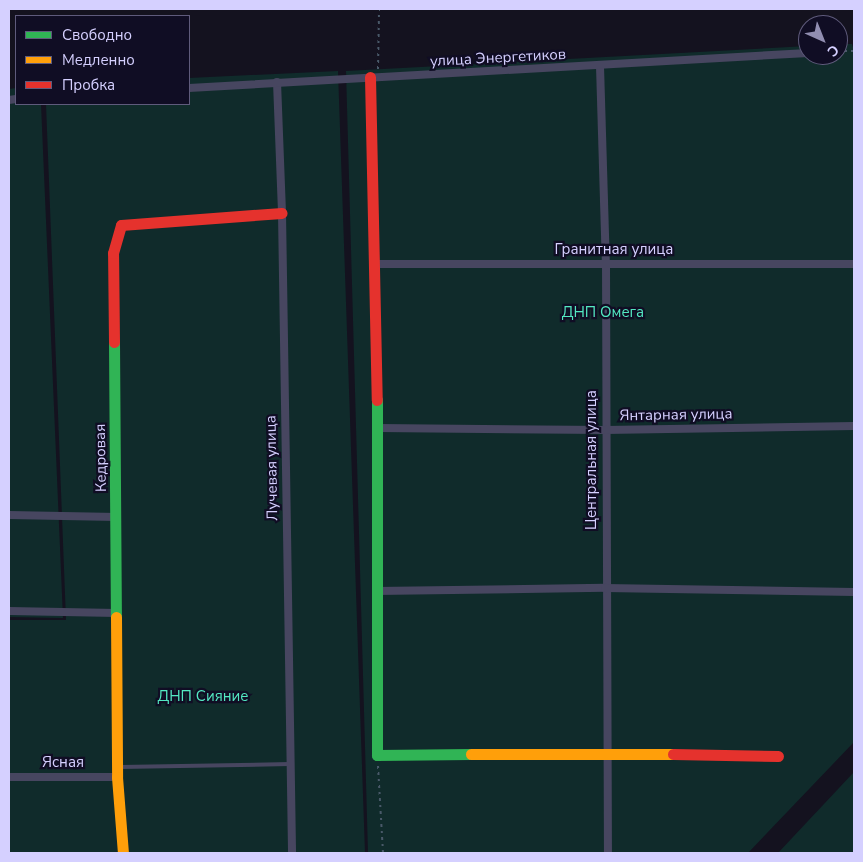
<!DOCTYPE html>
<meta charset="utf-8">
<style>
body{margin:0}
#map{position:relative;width:863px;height:862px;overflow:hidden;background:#14121f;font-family:"Nunito Sans",sans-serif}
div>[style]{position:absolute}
.green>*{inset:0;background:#102b2b}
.path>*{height:2px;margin-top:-1px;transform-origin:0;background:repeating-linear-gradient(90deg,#495969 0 2.5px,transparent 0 6.5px)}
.lane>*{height:4px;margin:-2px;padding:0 2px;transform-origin:2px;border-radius:2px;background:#474660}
.street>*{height:8px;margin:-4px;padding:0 4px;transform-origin:4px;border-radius:4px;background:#474660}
.fast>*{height:11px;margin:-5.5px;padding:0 5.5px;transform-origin:5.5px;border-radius:5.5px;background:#30b455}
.slow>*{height:11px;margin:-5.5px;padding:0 5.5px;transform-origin:5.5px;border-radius:5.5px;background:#ff9f0a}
.jam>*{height:11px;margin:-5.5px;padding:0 5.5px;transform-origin:5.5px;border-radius:5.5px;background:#e5322d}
span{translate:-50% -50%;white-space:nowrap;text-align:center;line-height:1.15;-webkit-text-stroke:4.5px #100d24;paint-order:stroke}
.street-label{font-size:15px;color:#d5d0ff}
.park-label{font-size:15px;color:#53e8c1}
.frame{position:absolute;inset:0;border:10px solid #d5d0ff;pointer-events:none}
.legend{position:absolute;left:15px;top:15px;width:175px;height:90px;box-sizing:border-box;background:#100d24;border:1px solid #5f5b7c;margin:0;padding:6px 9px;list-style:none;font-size:15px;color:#d5d0ff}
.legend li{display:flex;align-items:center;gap:10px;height:25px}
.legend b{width:25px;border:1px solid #5f5b7c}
.north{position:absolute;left:798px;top:15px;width:50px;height:50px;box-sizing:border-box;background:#100d24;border:1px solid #5f5b7c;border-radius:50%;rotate:136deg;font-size:14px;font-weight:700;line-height:20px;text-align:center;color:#d5d0ff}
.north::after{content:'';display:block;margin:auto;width:18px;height:22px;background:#918eb1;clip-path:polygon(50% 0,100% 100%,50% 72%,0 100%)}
</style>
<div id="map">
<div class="green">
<i style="clip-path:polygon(838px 44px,852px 44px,854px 51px,854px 742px,748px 853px,368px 853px,346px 71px,808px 46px,808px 55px,838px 55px)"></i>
<i style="clip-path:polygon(338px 71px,365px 853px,9px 853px,9px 620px,66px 620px,46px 104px,189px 104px,189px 78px)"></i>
<i style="clip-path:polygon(16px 88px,16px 104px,41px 104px,63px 618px,9px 617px,9px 89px)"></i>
<i style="clip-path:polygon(854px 772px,854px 853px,778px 853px)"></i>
</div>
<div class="path">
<i style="left:838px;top:51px;width:16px"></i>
<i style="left:378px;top:69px;width:60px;rotate:-89deg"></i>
<i style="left:378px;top:766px;width:87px;rotate:86.7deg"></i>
</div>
<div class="lane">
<i style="left:120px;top:767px;width:170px;rotate:-1deg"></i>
</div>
<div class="street">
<i style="left:600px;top:66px;width:198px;rotate:88.3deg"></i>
<i style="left:606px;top:264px;width:589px;rotate:89.81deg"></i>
<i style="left:277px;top:82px;width:131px;rotate:87.8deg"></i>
<i style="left:282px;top:213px;width:640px;rotate:89.1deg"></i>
<i style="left:189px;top:88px;width:620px;rotate:-3.24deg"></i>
<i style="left:9px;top:100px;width:7px;rotate:-8deg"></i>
<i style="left:373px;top:264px;width:481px"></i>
<i style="left:378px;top:428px;width:227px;rotate:0.5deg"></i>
<i style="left:605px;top:430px;width:249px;rotate:-0.9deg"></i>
<i style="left:9px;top:515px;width:108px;rotate:1.1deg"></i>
<i style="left:376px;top:591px;width:229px;rotate:-0.8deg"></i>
<i style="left:605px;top:588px;width:249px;rotate:0.9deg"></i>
<i style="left:9px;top:611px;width:108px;rotate:1.1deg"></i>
<i style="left:9px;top:777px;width:108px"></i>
</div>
<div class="fast">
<i style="left:114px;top:342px;width:275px;rotate:89.6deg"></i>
<i style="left:377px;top:400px;width:355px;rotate:90deg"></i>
<i style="left:377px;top:755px;width:94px;rotate:-0.6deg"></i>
</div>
<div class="slow">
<i style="left:116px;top:617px;width:160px;rotate:89.6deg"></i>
<i style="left:117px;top:777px;width:76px;rotate:85.5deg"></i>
<i style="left:471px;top:754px;width:202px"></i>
</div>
<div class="jam">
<i style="left:370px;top:77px;width:323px;rotate:88.8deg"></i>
<i style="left:114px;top:342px;width:89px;rotate:-90.6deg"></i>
<i style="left:113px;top:253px;width:29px;rotate:-74deg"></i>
<i style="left:121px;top:225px;width:161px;rotate:-4.3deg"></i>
<i style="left:673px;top:754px;width:105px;rotate:1.1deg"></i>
</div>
<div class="street-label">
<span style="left:498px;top:58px;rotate:-3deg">улица Энергетиков</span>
<span style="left:614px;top:250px">Гранитная улица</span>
<span style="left:676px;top:415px;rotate:-1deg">Янтарная улица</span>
<span style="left:101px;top:458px;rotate:-91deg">Кедровая</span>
<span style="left:592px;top:460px;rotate:-90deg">Центральная улица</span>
<span style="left:272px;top:468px;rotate:-91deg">Лучевая улица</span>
<span style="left:63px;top:763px">Ясная</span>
</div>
<div class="park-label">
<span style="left:603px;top:313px">ДНП Омега</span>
<span style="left:203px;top:697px">ДНП Сияние</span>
</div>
<div class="frame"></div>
<ul class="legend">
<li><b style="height:6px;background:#30b455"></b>Свободно</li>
<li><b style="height:6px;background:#ff9f0a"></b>Медленно</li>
<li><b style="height:6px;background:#e5322d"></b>Пробка</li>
</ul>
<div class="north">С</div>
</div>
